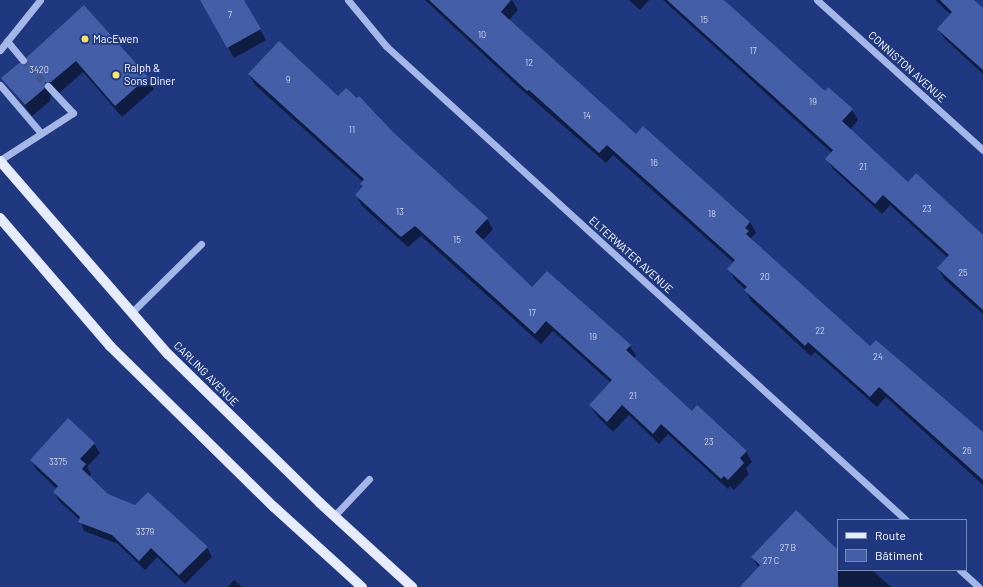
<!DOCTYPE html>
<meta charset="utf-8">
<style>
body{margin:0}
#map{position:relative;width:983px;height:587px;overflow:hidden;background:#1f387f;font-family:Barlow,sans-serif}
div>[style]{position:absolute}
.shadow>*{inset:0;background:#0007}
.building>*{inset:0;background:#445ea7}
.minor-tunnel>*{height:7px;margin-top:-3.5px;transform-origin:0;background:repeating-linear-gradient(90deg,#415692 0 7px,transparent 0 10.5px)}
.minor>*{height:7px;margin:-3.5px;padding:0 3.5px;transform-origin:3.5px;border-radius:3.5px;background:#a4b7e8}
.major>*{height:10px;margin:-5px;padding:0 5px;transform-origin:5px;border-radius:5px;background:#e6ebfe}
.dots>*{width:11px;height:11px;translate:-50% -50%;box-sizing:border-box;border:2px solid #1f387f;border-radius:50%}
span{translate:-50% -50%;white-space:nowrap;text-align:center;line-height:1.15;-webkit-text-stroke:3.5px #1f387f;paint-order:stroke}
.number-label{font-size:9px;color:#d0d7e9}
.number-label span{-webkit-text-stroke-width:0}
.poi-label{font-size:11px;color:#fff}
.left{translate:0 -50%;text-align:left}
.street-label{font-size:11px;color:#fff}
.legend{position:absolute;left:837px;top:519px;width:130px;height:52px;box-sizing:border-box;background:#1f387f;border:1px solid #7988b2;margin:0;padding:5px 7px;list-style:none;font-size:12px;color:#fff}
.legend li{display:flex;align-items:center;gap:8px;height:20px}
.legend b{width:20px;border:1px solid #7988b2}
</style>
<div id="map">
<div class="shadow">
<i style="clip-path:polygon(201px 0,243px 0,266px 40px,234px 58px)"></i>
<i style="clip-path:polygon(425px 0,512px 0,518px 10px,509px 20px,636px 135px,750px 222px,756px 233px,751px 238px,754px 242px,870px 347px,983px 434px,983px 485px,886px 397px,877px 407px,815px 352px,811px 356px,751px 301px,746px 290px,735px 280px,729px 269px,734px 263px,613px 155px,606px 163px,515px 84px)"></i>
<i style="clip-path:polygon(629px 0,649px 0,640px 10px)"></i>
<i style="clip-path:polygon(663px 0,723px 0,825px 92px,852px 110px,858px 120px,850px 130px,908px 183px,983px 237px,983px 314px,944px 279px,938px 268px,948px 258px,890px 205px,882px 214px,833px 169px,827px 159px,832px 153px)"></i>
<i style="clip-path:polygon(935px 0,973px 0,983px 9px,983px 74px,945px 39px,938px 29px,951px 15px)"></i>
<i style="clip-path:polygon(84px 7px,147px 78px,154px 89px,122px 117px,83px 72px,58px 94px,51px 93px,50px 101px,32px 116px,3px 78px,27px 65px)"></i>
<i style="clip-path:polygon(249px 74px,338px 97px,346px 89px,377px 114px,382px 123px,487px 219px,493px 229px,482px 241px,532px 288px,630px 346px,636px 356px,634px 358px,692px 412px,746px 451px,752px 462px,746px 468px,749px 474px,734px 490px,730px 486px,728px 489px,668px 434px,659px 444px,629px 415px,613px 432px,597px 416px,590px 406px,611px 383px,553px 331px,541px 344px,421px 236px,408px 247px,362px 206px,356px 195px,363px 187px,363px 182px,255px 85px)"></i>
<i style="clip-path:polygon(68px 419px,94px 444px,100px 453px,87px 467px,91px 474px,89px 477px,108px 495px,207px 547px,212px 557px,185px 584px,157px 557px,145px 570px,118px 544px,84px 531px,80px 520px,59px 501px,54px 492px,57px 489px,36px 469px,31px 460px)"></i>
<i style="clip-path:polygon(838px 551px,838px 570px,872px 570px,891px 587px,741px 587px,759px 568px,752px 557px)"></i>
<i style="clip-path:polygon(234px 580px,242px 587px,228px 587px)"></i>
</div>
<div class="building">
<i style="clip-path:polygon(200px 0,244px 0,261px 29px,227px 48px)"></i>
<i style="clip-path:polygon(429px 0,511px 0,501px 12px,636px 134px,643px 126px,750px 222px,745px 228px,749px 231px,746px 234px,870px 346px,876px 340px,983px 432px,983px 480px,879px 387px,870px 397px,808px 342px,805px 346px,744px 290px,747px 287px,727px 269px,735px 260px,607px 145px,599px 153px,529px 90px,527px 91px)"></i>
<i style="clip-path:polygon(667px 0,724px 0,825px 91px,828px 87px,853px 109px,842px 121px,908px 182px,916px 173px,983px 235px,983px 310px,937px 268px,949px 255px,883px 195px,875px 204px,825px 159px,833px 150px)"></i>
<i style="clip-path:polygon(940px 0,974px 0,983px 8px,983px 70px,937px 29px,952px 12px)"></i>
<i style="clip-path:polygon(84px 5px,148px 77px,115px 106px,76px 61px,51px 82px,45px 82px,44px 89px,25px 105px,1px 78px,19px 63px,26px 64px,27px 57px)"></i>
<i style="clip-path:polygon(279px 41px,338px 96px,346px 88px,357px 98px,359px 96px,394px 133px,488px 218px,475px 232px,532px 287px,547px 271px,631px 345px,626px 350px,692px 411px,697px 405px,747px 451px,740px 458px,744px 463px,728px 480px,724px 476px,721px 479px,661px 424px,653px 434px,622px 405px,607px 422px,589px 405px,612px 380px,546px 321px,535px 334px,415px 226px,401px 237px,355px 195px,363px 186px,360px 184px,364px 179px,248px 74px)"></i>
<i style="clip-path:polygon(68px 418px,95px 443px,80px 459px,86px 464px,82px 469px,108px 494px,135px 505px,148px 492px,208px 547px,179px 575px,151px 548px,139px 561px,112px 535px,78px 522px,80px 517px,53px 492px,58px 486px,30px 460px)"></i>
<i style="clip-path:polygon(796px 510px,838px 550px,838px 587px,740px 587px,760px 565px,751px 557px)"></i>
</div>
<div class="minor-tunnel">
<i style="left:23px;top:60px;width:36px;rotate:46deg"></i>
</div>
<div class="minor">
<i style="left:348px;top:0;width:60px;rotate:50.4deg"></i>
<i style="left:386px;top:46px;width:704px;rotate:42.35deg"></i>
<i style="left:817px;top:0;width:224px;rotate:42.1deg"></i>
<i style="left:7px;top:41px;width:25px;rotate:50deg"></i>
<i style="left:0;top:50px;width:64px;rotate:-51.3deg"></i>
<i style="left:0;top:85px;width:63px;rotate:49.5deg"></i>
<i style="left:0;top:160px;width:87px;rotate:-32.8deg"></i>
<i style="left:73px;top:113px;width:37px;rotate:-133deg"></i>
<i style="left:132px;top:312px;width:97px;rotate:-44.6deg"></i>
<i style="left:334px;top:516px;width:51px;rotate:-46.6deg"></i>
<i style="left:960px;top:570px;width:25px;rotate:42deg"></i>
</div>
<div class="major">
<i style="left:0;top:161px;width:256px;rotate:49deg"></i>
<i style="left:168px;top:354px;width:213px;rotate:44.4deg"></i>
<i style="left:320px;top:503px;width:125px;rotate:42.4deg"></i>
<i style="left:0;top:218px;width:169px;rotate:49.3deg"></i>
<i style="left:110px;top:346px;width:230px;rotate:44.5deg"></i>
<i style="left:274px;top:507px;width:119px;rotate:42.3deg"></i>
</div>
<div class="dots">
<i style="left:85px;top:39px;background:#f6e564"></i>
<i style="left:116px;top:75px;background:#f6e564"></i>
</div>
<div class="number-label">
<span style="left:230px;top:15px">7</span>
<span style="left:704px;top:20px">15</span>
<span style="left:482px;top:35px">10</span>
<span style="left:753px;top:51px">17</span>
<span style="left:529px;top:63px">12</span>
<span style="left:39px;top:70px">3420</span>
<span style="left:288px;top:80px">9</span>
<span style="left:813px;top:102px">19</span>
<span style="left:587px;top:116px">14</span>
<span style="left:352px;top:130px">11</span>
<span style="left:654px;top:163px">16</span>
<span style="left:863px;top:167px">21</span>
<span style="left:927px;top:209px">23</span>
<span style="left:400px;top:212px">13</span>
<span style="left:712px;top:214px">18</span>
<span style="left:457px;top:240px">15</span>
<span style="left:963px;top:273px">25</span>
<span style="left:765px;top:277px">20</span>
<span style="left:532px;top:313px">17</span>
<span style="left:820px;top:331px">22</span>
<span style="left:593px;top:337px">19</span>
<span style="left:878px;top:357px">24</span>
<span style="left:633px;top:396px">21</span>
<span style="left:709px;top:442px">23</span>
<span style="left:967px;top:451px">26</span>
<span style="left:58px;top:462px">3375</span>
<span style="left:145px;top:532px">3379</span>
<span style="left:788px;top:548px">27 B</span>
<span style="left:771px;top:561px">27 C</span>
</div>
<div class="poi-label">
<span class="left" style="left:93px;top:39px">MacEwen</span>
<span class="left" style="left:124px;top:75px">Ralph &amp;<br>Sons Diner</span>
</div>
<div class="street-label">
<span style="left:907px;top:67px;rotate:42deg">CONNISTON AVENUE</span>
<span style="left:631px;top:255px;rotate:42deg">ELTERWATER AVENUE</span>
<span style="left:206px;top:374px;rotate:45deg">CARLING AVENUE</span>
</div>
<ul class="legend">
<li><b style="height:5px;background:#e6ebfe"></b>Route</li>
<li><b style="height:11px;background:#445ea7"></b>Bâtiment</li>
</ul>
</div>
